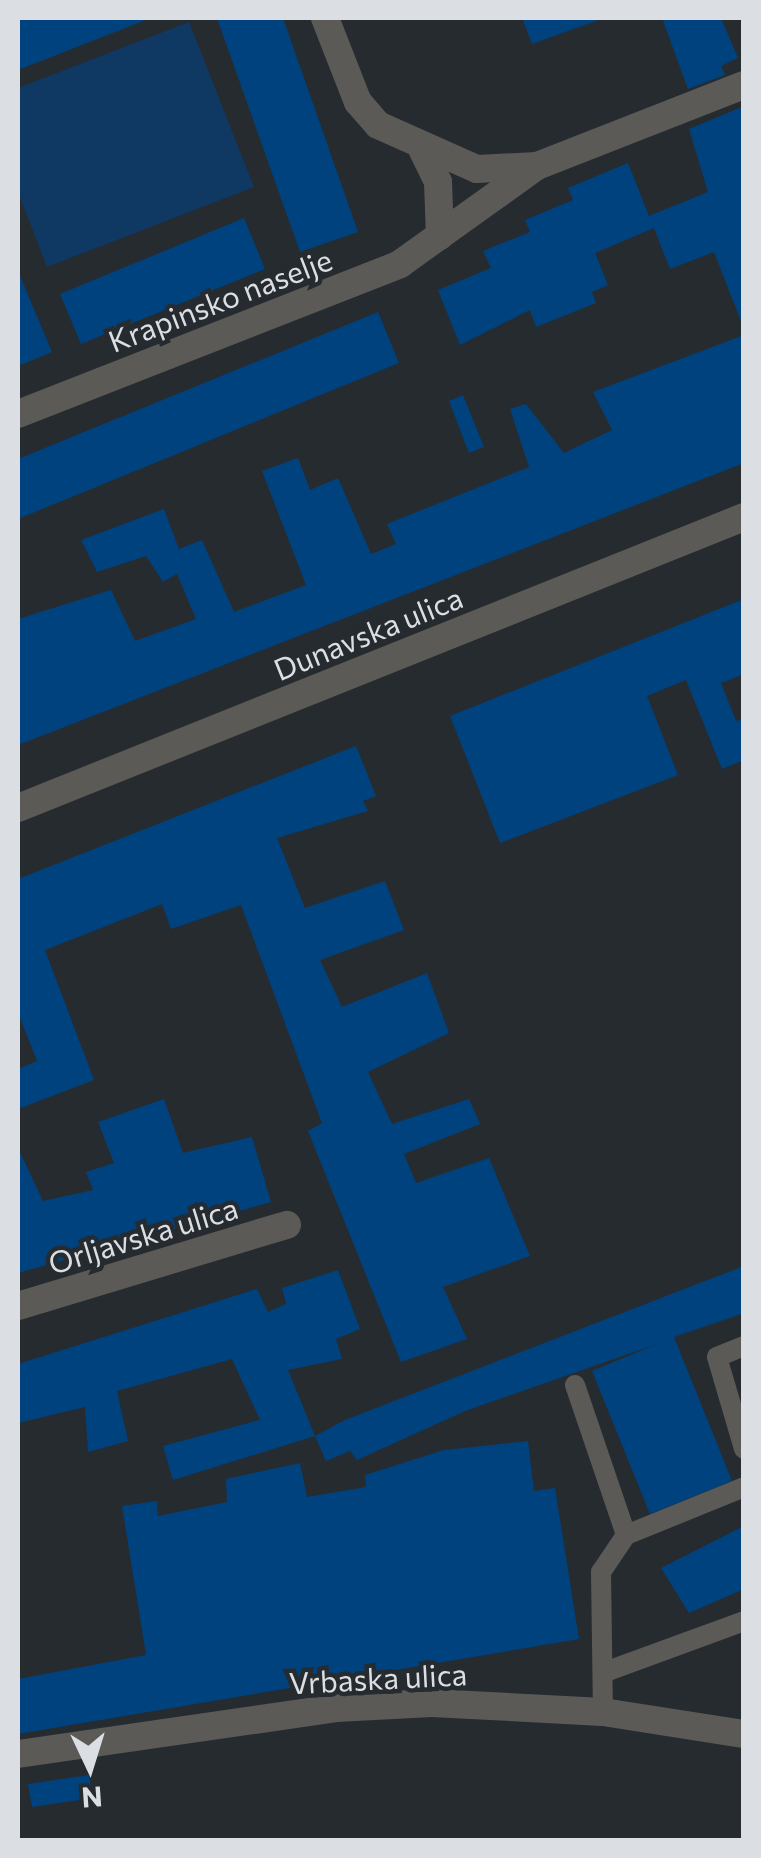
<!DOCTYPE html>
<style>
body{margin:0}
#map{position:relative;width:761px;height:1858px;overflow:hidden;background:#262b30;font-family:Commissioner,sans-serif}
div>[style]{position:absolute}
.green>*{inset:0;background:#0f3863}
.building>*{inset:0;background:#00427d}
.service>*{height:20px;margin:-10px;padding:0 10px;transform-origin:10px;border-radius:10px;background:#5b5a57}
.minor>*{height:28px;margin:-14px;padding:0 14px;transform-origin:14px;border-radius:14px;background:#5b5a57}
span{translate:-50% -50%;white-space:nowrap;text-align:center;line-height:1.15;-webkit-text-stroke:9px #262b30;paint-order:stroke}
.street-label{font-size:30px;color:#dbdee2}
.frame{position:absolute;inset:0;border:20px solid #dbdee2;pointer-events:none}
.north{position:absolute;left:40px;top:1718px;width:100px;height:100px;-webkit-text-stroke:8px #262b30;paint-order:stroke;rotate:176deg;font-size:28px;font-weight:700;line-height:40px;text-align:center;color:#dbdee2}
.north::after{content:'';display:block;margin:auto;width:35px;height:45px;background:#dbdee2;clip-path:polygon(50% 0,100% 100%,50% 72%,0 100%)}
</style>
<div id="map">
<div class="green">
<i style="clip-path:polygon(189px 22px,254px 187px,47px 267px,18px 192px,18px 88px)"></i>
</div>
<div class="building">
<i style="clip-path:polygon(18px 18px,151px 18px,18px 70px)"></i>
<i style="clip-path:polygon(217px 18px,283px 18px,358px 232px,300px 252px)"></i>
<i style="clip-path:polygon(522px 18px,604px 18px,532px 44px)"></i>
<i style="clip-path:polygon(662px 18px,721px 18px,738px 58px,721px 66px,725px 75px,688px 89px)"></i>
<i style="clip-path:polygon(744px 106px,744px 329px,714px 252px,670px 269px,654px 228px,595px 253px,608px 285px,592px 292px,596px 303px,536px 327px,530px 310px,460px 345px,438px 290px,491px 268px,483px 251px,530px 232px,525px 220px,573px 200px,568px 188px,628px 163px,649px 216px,708px 192px,689px 129px)"></i>
<i style="clip-path:polygon(244px 218px,265px 269px,81px 344px,60px 294px)"></i>
<i style="clip-path:polygon(18px 271px,52px 352px,18px 366px)"></i>
<i style="clip-path:polygon(378px 312px,399px 363px,18px 519px,18px 459px)"></i>
<i style="clip-path:polygon(744px 335px,744px 463px,18px 745px,18px 619px,111px 590px,135px 641px,196px 619px,177px 574px,163px 582px,146px 556px,97px 572px,81px 540px,164px 509px,179px 549px,202px 540px,234px 612px,306px 585px,262px 471px,298px 458px,310px 490px,338px 478px,371px 554px,396px 544px,387px 524px,529px 467px,510px 409px,526px 404px,564px 453px,612px 430px,593px 392px)"></i>
<i style="clip-path:polygon(463px 395px,484px 447px,469px 453px,449px 401px)"></i>
<i style="clip-path:polygon(744px 599px,744px 674px,721px 683px,736px 721px,744px 718px,744px 760px,722px 769px,686px 680px,647px 696px,678px 775px,500px 843px,450px 716px)"></i>
<i style="clip-path:polygon(356px 746px,376px 796px,363px 801px,368px 811px,277px 838px,305px 908px,385px 881px,404px 930px,320px 960px,342px 1007px,427px 973px,449px 1033px,368px 1072px,392px 1124px,469px 1099px,480px 1124px,404px 1154px,416px 1183px,489px 1158px,530px 1256px,443px 1287px,467px 1339px,401px 1362px,308px 1131px,322px 1123px,241px 905px,171px 929px,162px 904px,45px 950px,94px 1080px,18px 1109px,18px 1069px,37px 1061px,18px 1013px,18px 879px)"></i>
<i style="clip-path:polygon(164px 1099px,183px 1153px,252px 1137px,271px 1202px,18px 1273px,18px 1148px,43px 1201px,93px 1190px,86px 1172px,114px 1163px,98px 1122px)"></i>
<i style="clip-path:polygon(744px 1266px,744px 1313px,674px 1337px,732px 1481px,650px 1514px,592px 1371px,657px 1344px,465px 1411px,357px 1460px,350px 1451px,326px 1461px,315px 1436px,345px 1420px)"></i>
<i style="clip-path:polygon(338px 1270px,360px 1329px,336px 1339px,342px 1359px,288px 1370px,315px 1436px,173px 1480px,163px 1446px,260px 1420px,232px 1359px,117px 1391px,128px 1441px,88px 1452px,85px 1407px,18px 1423px,18px 1364px,257px 1289px,268px 1312px,286px 1304px,282px 1288px)"></i>
<i style="clip-path:polygon(528px 1441px,534px 1491px,555px 1488px,579px 1639px,18px 1734px,18px 1679px,146px 1655px,122px 1506px,157px 1501px,158px 1516px,227px 1502px,226px 1479px,300px 1463px,307px 1497px,366px 1487px,365px 1475px,444px 1450px)"></i>
<i style="clip-path:polygon(744px 1526px,744px 1589px,689px 1613px,661px 1568px)"></i>
<i style="clip-path:polygon(89px 1775px,93px 1798px,32px 1807px,28px 1784px)"></i>
</div>
<div class="service">
<i style="left:744px;top:1346px;width:29px;rotate:158deg"></i>
<i style="left:717px;top:1357px;width:96px;rotate:73.6deg"></i>
<i style="left:575px;top:1385px;width:158px;rotate:71.2deg"></i>
<i style="left:626px;top:1535px;width:45px;rotate:124deg"></i>
<i style="left:601px;top:1572px;width:140px;rotate:89.2deg"></i>
<i style="left:626px;top:1535px;width:127px;rotate:-22.1deg"></i>
<i style="left:605px;top:1672px;width:148px;rotate:-20.1deg"></i>
</div>
<div class="minor">
<i style="left:325px;top:18px;width:90px;rotate:68.6deg"></i>
<i style="left:358px;top:102px;width:30px;rotate:49deg"></i>
<i style="left:378px;top:125px;width:108px;rotate:24deg"></i>
<i style="left:477px;top:169px;width:60px;rotate:-2.9deg"></i>
<i style="left:537px;top:166px;width:222px;rotate:-21.4deg"></i>
<i style="left:423px;top:151px;width:34px;rotate:64deg"></i>
<i style="left:438px;top:182px;width:54px;rotate:87.9deg"></i>
<i style="left:18px;top:414px;width:410px;rotate:-21.4deg"></i>
<i style="left:400px;top:264px;width:168px;rotate:-35.6deg"></i>
<i style="left:18px;top:808px;width:782px;rotate:-21.84deg"></i>
<i style="left:18px;top:1306px;width:281px;rotate:-16.8deg"></i>
<i style="left:18px;top:1754px;width:321px;rotate:-8.2deg"></i>
<i style="left:336px;top:1708px;width:96px;rotate:-3deg"></i>
<i style="left:432px;top:1703px;width:171px;rotate:3deg"></i>
<i style="left:603px;top:1712px;width:143px;rotate:8.9deg"></i>
</div>
<div class="street-label">
<span style="left:220px;top:300px;rotate:-21deg">Krapinsko naselje</span>
<span style="left:368px;top:633px;rotate:-22deg">Dunavska ulica</span>
<span style="left:143px;top:1235px;rotate:-17deg">Orljavska ulica</span>
<span style="left:378px;top:1678px;rotate:-3deg">Vrbaska ulica</span>
</div>
<div class="frame"></div>
<div class="north">N</div>
</div>
